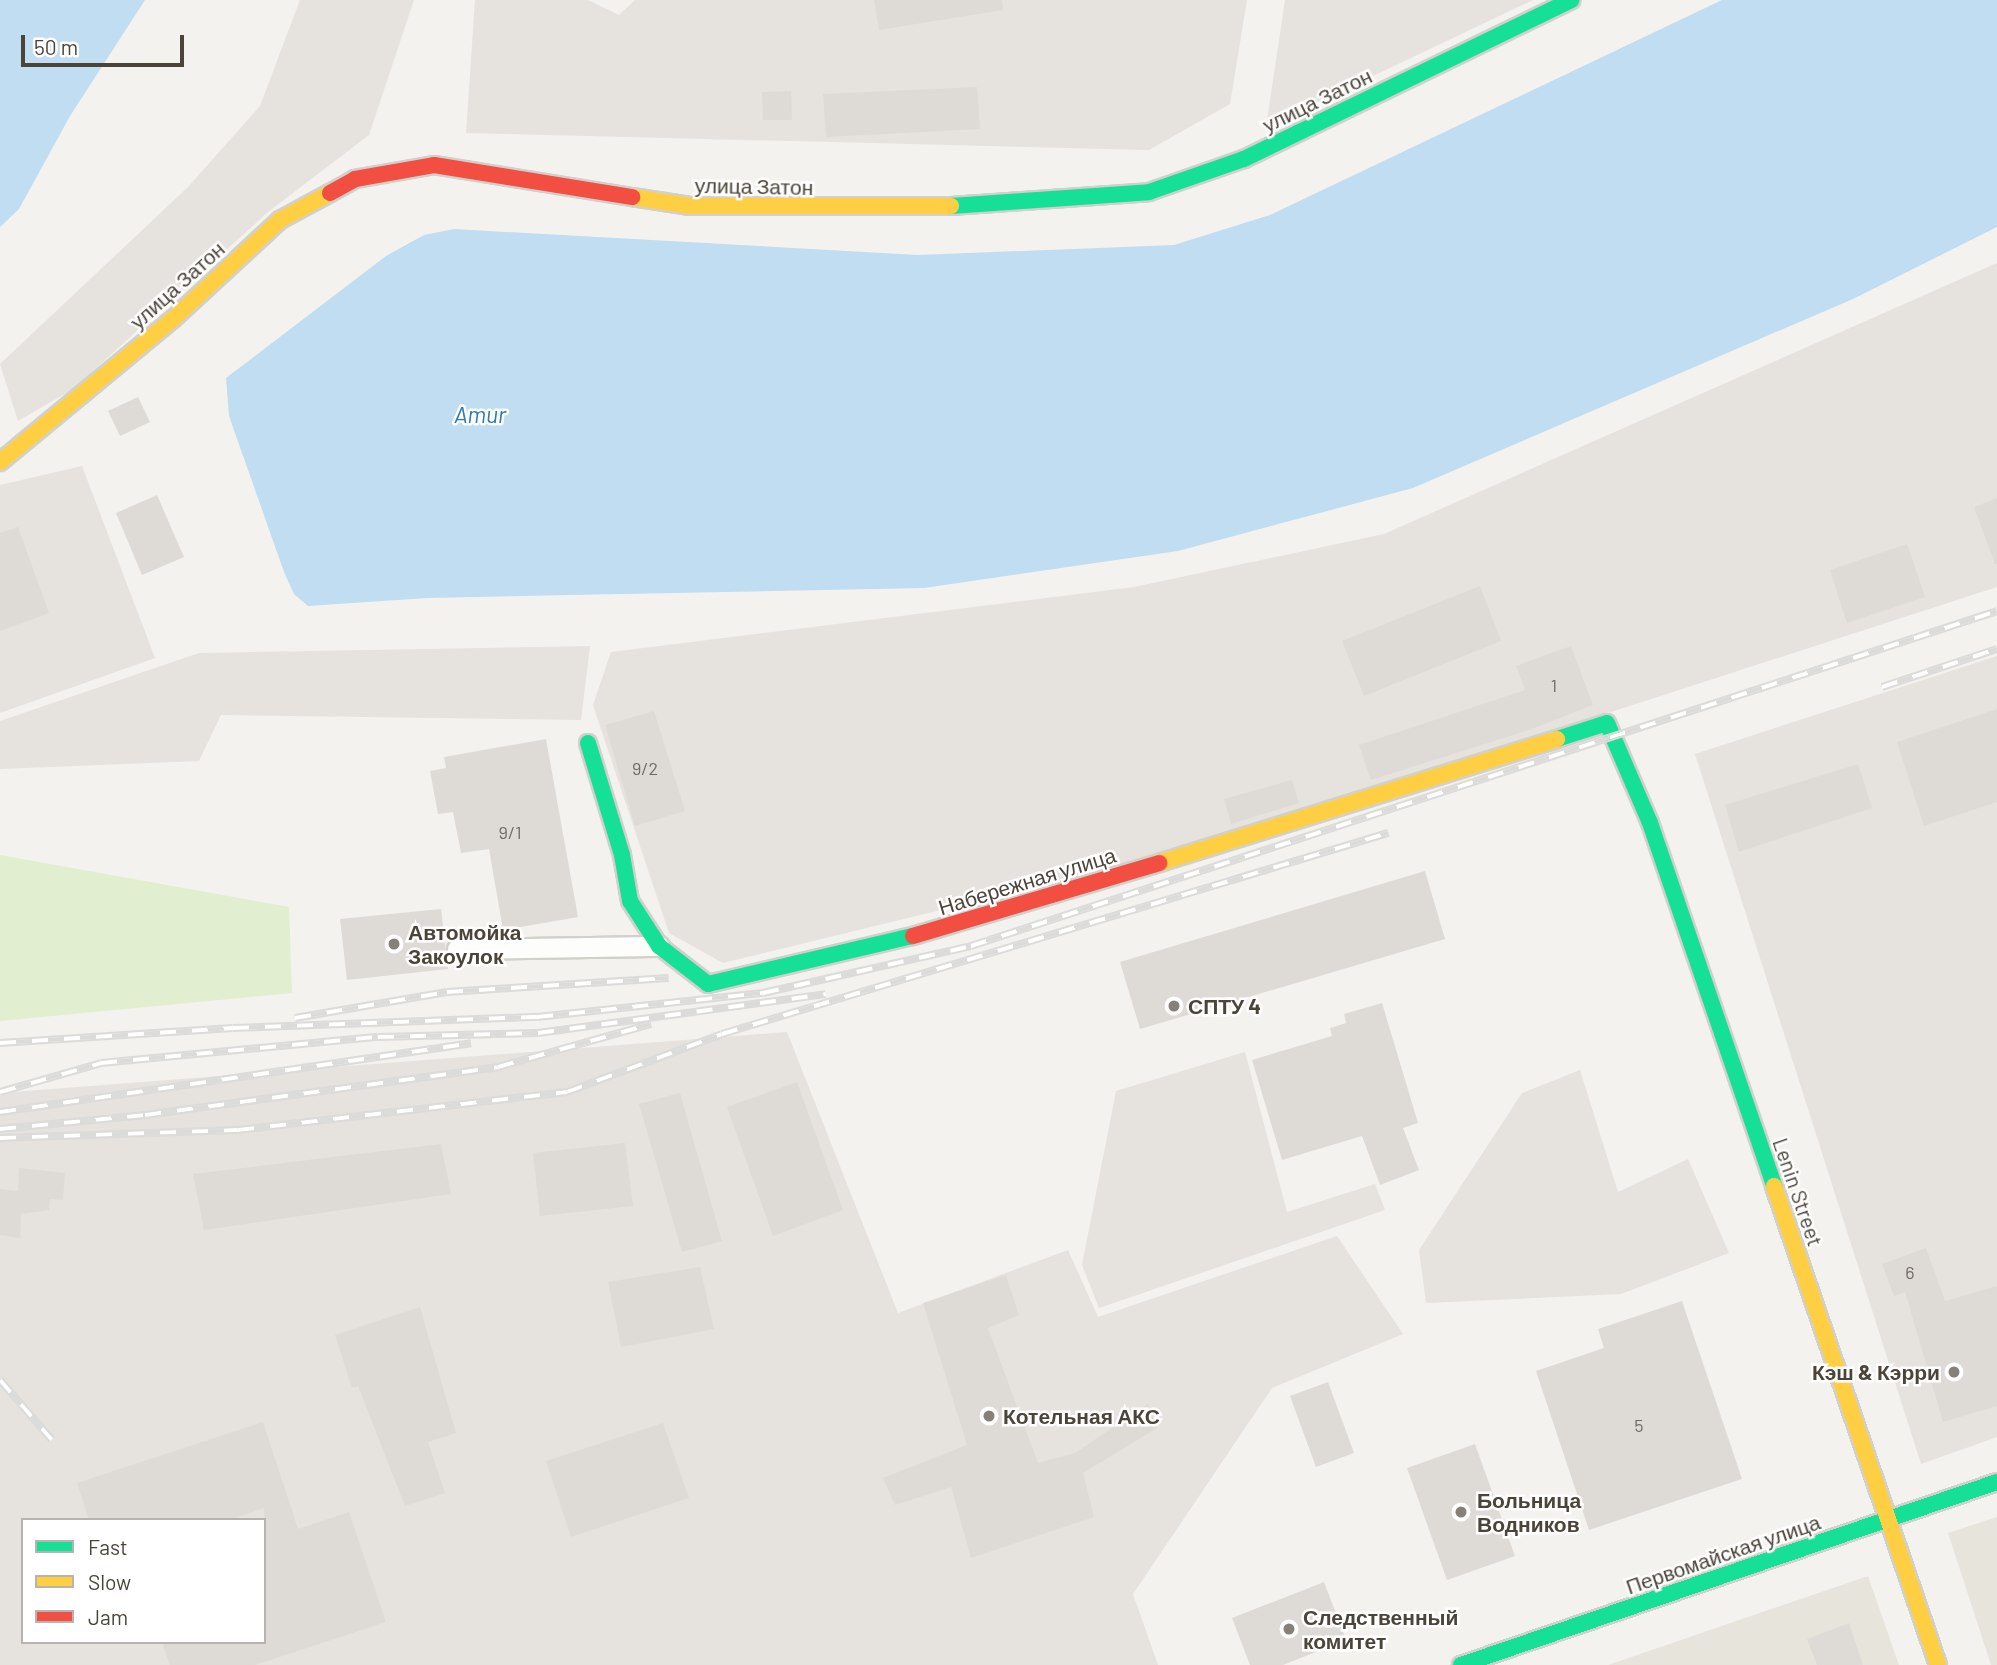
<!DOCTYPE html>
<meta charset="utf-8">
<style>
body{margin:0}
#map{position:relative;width:1997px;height:1665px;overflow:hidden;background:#f4f2ee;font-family:Barlow,sans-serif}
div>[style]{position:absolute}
.residential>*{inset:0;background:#e7e4dc}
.industrial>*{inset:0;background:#e6e2de}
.green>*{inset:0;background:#e1eecf}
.water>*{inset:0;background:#c0ddf1}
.building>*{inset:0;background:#dedbd6}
.roads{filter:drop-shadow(2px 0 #d2d0cb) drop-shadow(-2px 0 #d2d0cb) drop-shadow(0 2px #d2d0cb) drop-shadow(0 -2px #d2d0cb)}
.street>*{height:19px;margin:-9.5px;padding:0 9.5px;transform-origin:9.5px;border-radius:9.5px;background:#fdfdfc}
.fast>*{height:16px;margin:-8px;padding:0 8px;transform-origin:8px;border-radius:8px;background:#16e098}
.slow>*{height:16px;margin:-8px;padding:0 8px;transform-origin:8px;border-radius:8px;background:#ffcf43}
.jam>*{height:16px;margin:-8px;padding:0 8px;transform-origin:8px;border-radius:8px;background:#f24e42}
.rail>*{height:8px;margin-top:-4px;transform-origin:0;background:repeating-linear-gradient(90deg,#fff 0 16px,#dbdbda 0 32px);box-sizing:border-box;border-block:2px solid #dbdbda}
.dots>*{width:19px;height:19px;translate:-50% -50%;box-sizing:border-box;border:4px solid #fff;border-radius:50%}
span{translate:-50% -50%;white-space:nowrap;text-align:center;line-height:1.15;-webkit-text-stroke:5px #fff;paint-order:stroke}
.number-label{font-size:18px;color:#706a61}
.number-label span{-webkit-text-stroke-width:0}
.street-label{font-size:21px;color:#4b4439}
.poi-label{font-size:21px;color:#4b4439;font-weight:700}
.left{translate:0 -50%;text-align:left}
.right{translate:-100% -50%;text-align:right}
.water-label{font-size:23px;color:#2e7ab2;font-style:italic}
.legend{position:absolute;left:21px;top:1518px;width:245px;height:126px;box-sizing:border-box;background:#fff;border:2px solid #b7b4b0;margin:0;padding:9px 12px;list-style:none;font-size:21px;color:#4b4439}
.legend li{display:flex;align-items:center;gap:14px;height:35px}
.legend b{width:35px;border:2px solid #b7b4b0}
.scale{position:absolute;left:21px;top:35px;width:163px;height:32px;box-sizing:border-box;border:4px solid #4b4439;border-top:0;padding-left:9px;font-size:21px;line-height:24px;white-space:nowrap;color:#4b4439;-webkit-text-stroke:5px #fff;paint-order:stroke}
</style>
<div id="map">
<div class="residential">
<i style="clip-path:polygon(1997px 1517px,1997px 1665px,1991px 1665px,1948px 1533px)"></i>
<i style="clip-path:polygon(1868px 1576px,1899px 1665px,1608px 1665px)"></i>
</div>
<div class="industrial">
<i style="clip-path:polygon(300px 0,414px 0,369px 135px,268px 212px,73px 389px,18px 421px,0 364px,188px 187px,260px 106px)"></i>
<i style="clip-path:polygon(475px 0,588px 0,619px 15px,635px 0,1247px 0,1230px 104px,1149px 150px,466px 133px)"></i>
<i style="clip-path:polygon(1285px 0,1533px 0,1266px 127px)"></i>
<i style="clip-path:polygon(1997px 263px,1997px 587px,1179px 852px,723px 963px,669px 933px,593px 705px,611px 652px,1134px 587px,1384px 534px)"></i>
<i style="clip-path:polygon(82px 466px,155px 658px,0 713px,0 485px)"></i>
<i style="clip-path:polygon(590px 646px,581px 720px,221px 715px,199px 761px,0 769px,0 721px,199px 653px)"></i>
<i style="clip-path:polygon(1997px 656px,1997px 1437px,1921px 1464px,1695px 754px)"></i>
<i style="clip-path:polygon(evenodd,787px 1032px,898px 1313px,1068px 1250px,1098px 1317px,1337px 1236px,1403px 1334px,1272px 1388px,1133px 1594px,1158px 1665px,0 1665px,0 1093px,787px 1032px,23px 1520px,264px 1520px,264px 1642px,23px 1642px,23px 1520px)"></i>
<i style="clip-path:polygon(1245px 1052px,1287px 1212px,1375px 1184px,1385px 1210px,1099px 1308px,1082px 1265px,1116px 1091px)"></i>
<i style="clip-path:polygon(1580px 1070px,1618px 1192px,1688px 1159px,1729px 1253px,1621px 1294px,1426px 1303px,1419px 1250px,1522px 1093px)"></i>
</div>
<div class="green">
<i style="clip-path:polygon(0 855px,289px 907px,292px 993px,0 1021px)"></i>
</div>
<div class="water">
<i style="clip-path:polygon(0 0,145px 0,70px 116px,19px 209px,0 227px)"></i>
<i style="clip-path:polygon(1722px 0,1997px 0,1997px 227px,1853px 299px,1413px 488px,1178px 551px,924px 588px,427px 598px,308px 606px,294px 594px,284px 572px,229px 416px,226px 378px,386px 256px,424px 235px,454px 229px,918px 255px,1174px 245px,1270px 215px)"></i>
</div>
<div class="building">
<i style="clip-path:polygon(874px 0,1002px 0,1003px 10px,879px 30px)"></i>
<i style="clip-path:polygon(977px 87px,980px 129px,826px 137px,823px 94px)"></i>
<i style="clip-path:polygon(791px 91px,792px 120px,763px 120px,762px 92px)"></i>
<i style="clip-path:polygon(138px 397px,150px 422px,120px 436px,108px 411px)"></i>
<i style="clip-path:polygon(157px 495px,184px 557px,142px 575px,116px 513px)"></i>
<i style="clip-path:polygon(1997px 498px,1997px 564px,1995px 564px,1974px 507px)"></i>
<i style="clip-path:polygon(18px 527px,49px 613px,0 631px,0 533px)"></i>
<i style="clip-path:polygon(1907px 544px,1925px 597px,1847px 623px,1830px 570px)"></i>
<i style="clip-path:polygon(1480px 586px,1501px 641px,1364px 696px,1342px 641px)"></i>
<i style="clip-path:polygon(1571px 646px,1593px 705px,1529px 730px,1371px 780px,1359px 745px,1525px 690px,1516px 666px)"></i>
<i style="clip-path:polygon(1997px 709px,1997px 802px,1924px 826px,1897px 742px)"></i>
<i style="clip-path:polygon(654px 711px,685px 811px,635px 826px,605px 725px)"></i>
<i style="clip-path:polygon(546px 739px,578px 917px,503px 930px,489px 849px,461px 853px,453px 812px,438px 814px,430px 771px,446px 768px,444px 757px)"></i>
<i style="clip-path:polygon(1858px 764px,1872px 808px,1739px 852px,1725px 805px)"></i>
<i style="clip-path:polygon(1292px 780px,1299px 803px,1231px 824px,1224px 799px)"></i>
<i style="clip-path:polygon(1425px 871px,1445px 939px,1140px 1029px,1120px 962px)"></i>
<i style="clip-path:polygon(441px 909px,448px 969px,347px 980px,340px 919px)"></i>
<i style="clip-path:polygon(1382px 1003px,1418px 1123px,1403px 1128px,1419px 1170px,1380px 1185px,1362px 1136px,1282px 1160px,1252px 1060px,1332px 1036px,1330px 1028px,1346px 1023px,1344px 1014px)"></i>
<i style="clip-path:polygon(797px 1082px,843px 1210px,773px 1236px,727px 1107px)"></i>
<i style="clip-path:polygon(680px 1093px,722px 1241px,682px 1252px,639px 1104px)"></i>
<i style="clip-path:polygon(625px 1143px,633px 1206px,540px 1216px,533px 1153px)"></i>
<i style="clip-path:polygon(441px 1144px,451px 1194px,204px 1230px,193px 1174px)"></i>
<i style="clip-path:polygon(19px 1168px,65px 1173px,63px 1200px,50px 1199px,49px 1210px,21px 1214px,20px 1238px,0 1235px,0 1189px,18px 1191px)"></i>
<i style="clip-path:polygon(1926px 1248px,1945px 1301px,1997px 1286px,1997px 1406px,1943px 1422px,1905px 1292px,1894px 1296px,1882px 1264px)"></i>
<i style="clip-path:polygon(700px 1267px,714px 1329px,621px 1347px,608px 1282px)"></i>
<i style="clip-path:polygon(1006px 1275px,1019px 1315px,988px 1328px,1038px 1463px,1075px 1453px,1148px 1404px,1157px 1428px,1083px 1473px,1094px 1517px,971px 1558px,951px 1487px,895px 1505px,883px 1478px,967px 1445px,923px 1303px)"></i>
<i style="clip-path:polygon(1682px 1301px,1742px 1479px,1589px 1530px,1536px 1371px,1604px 1348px,1598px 1329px)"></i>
<i style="clip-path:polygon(420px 1307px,456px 1433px,428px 1442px,445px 1493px,405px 1506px,358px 1386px,352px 1388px,335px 1335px)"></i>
<i style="clip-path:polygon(1328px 1382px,1354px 1453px,1316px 1467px,1290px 1396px)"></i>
<i style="clip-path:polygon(263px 1422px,298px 1529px,349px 1512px,386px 1622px,255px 1665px,170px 1665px,162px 1642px,264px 1642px,264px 1508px,230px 1520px,89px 1520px,77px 1483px)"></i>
<i style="clip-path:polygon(663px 1423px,689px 1498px,571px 1537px,546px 1461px)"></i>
<i style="clip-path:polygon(1475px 1444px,1515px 1556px,1447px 1580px,1407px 1468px)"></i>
<i style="clip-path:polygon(1324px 1582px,1346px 1640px,1283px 1665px,1250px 1665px,1232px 1618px)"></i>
<i style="clip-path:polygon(1849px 1623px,1863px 1665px,1817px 1665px,1807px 1639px)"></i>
</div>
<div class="roads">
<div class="street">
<i style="left:457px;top:949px;width:202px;rotate:-0.9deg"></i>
</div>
<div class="fast">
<i style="left:951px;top:206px;width:198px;rotate:-4deg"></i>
<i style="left:1149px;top:192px;width:101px;rotate:-19.2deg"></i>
<i style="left:1244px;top:159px;width:364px;rotate:-25.9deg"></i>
<i style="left:1557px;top:739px;width:52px;rotate:-17.7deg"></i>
<i style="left:1607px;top:723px;width:109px;rotate:66.7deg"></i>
<i style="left:1650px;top:823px;width:384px;rotate:71.1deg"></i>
<i style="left:588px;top:743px;width:117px;rotate:73.1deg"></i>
<i style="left:622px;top:855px;width:47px;rotate:80.1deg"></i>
<i style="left:630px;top:901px;width:54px;rotate:57.2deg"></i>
<i style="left:659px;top:946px;width:62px;rotate:37.8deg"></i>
<i style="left:708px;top:984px;width:211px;rotate:-13.2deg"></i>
<i style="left:1461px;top:1665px;width:566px;rotate:-18.85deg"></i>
</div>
<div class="slow">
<i style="left:632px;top:197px;width:59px;rotate:8.8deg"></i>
<i style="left:690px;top:206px;width:261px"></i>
<i style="left:0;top:462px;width:224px;rotate:-39.6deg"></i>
<i style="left:173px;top:319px;width:146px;rotate:-42.8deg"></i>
<i style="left:280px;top:220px;width:57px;rotate:-28.4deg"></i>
<i style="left:1159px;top:863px;width:417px;rotate:-17.3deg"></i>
<i style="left:1774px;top:1186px;width:506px;rotate:71.1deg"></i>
</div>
<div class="jam">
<i style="left:330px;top:193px;width:29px;rotate:-29deg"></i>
<i style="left:355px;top:179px;width:80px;rotate:-10deg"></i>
<i style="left:434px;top:165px;width:201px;rotate:9.2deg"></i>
<i style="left:913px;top:936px;width:257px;rotate:-16.5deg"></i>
</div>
</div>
<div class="rail">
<i style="left:1882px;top:687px;width:121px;rotate:-18.3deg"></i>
<i style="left:295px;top:1018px;width:154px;rotate:-9.7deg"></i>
<i style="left:447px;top:992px;width:222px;rotate:-3.6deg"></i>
<i style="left:0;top:1043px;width:233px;rotate:-3.7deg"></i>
<i style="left:233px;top:1028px;width:304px;rotate:-2.1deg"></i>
<i style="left:537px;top:1017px;width:227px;rotate:-6.1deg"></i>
<i style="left:763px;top:993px;width:213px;rotate:-12.7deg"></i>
<i style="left:971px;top:946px;width:1079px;rotate:-18.08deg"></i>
<i style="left:0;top:1092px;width:105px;rotate:-16deg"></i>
<i style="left:101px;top:1063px;width:278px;rotate:-5.4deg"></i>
<i style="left:378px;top:1037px;width:160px;rotate:-1.4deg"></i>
<i style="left:538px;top:1033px;width:290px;rotate:-7.7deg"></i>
<i style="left:0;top:1112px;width:476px;rotate:-8.3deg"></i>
<i style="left:0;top:1129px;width:146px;rotate:-5.5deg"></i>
<i style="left:145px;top:1115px;width:356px;rotate:-7.7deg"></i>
<i style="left:498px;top:1067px;width:159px;rotate:-15.7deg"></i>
<i style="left:0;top:1138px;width:238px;rotate:-1.9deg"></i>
<i style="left:238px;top:1130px;width:331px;rotate:-6.6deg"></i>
<i style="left:567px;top:1092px;width:165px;rotate:-20.5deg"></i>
<i style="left:722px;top:1034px;width:696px;rotate:-16.79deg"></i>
<i style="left:0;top:1380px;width:79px;rotate:49.1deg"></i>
</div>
<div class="dots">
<i style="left:394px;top:944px;background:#868178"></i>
<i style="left:1174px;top:1006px;background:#868178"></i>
<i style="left:1954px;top:1372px;background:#868178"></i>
<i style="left:989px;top:1416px;background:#868178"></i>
<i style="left:1461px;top:1512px;background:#868178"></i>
<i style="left:1289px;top:1629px;background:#868178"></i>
</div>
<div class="number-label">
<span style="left:1554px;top:685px">1</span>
<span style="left:645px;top:768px">9/2</span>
<span style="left:510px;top:832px">9/1</span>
<span style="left:1910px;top:1272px">6</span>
<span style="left:1639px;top:1425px">5</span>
</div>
<div class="street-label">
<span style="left:1317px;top:100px;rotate:-26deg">улица Затон</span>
<span style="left:754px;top:186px;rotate:1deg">улица Затон</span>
<span style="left:177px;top:285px;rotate:-42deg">улица Затон</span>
<span style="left:1027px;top:881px;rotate:-17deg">Набережная улица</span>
<span style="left:1798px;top:1192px;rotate:71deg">Lenin Street</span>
<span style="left:1723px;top:1554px;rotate:-19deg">Первомайская улица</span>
</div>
<div class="poi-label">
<span class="left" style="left:408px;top:944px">Автомойка<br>Закоулок</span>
<span class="left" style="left:1188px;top:1006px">СПТУ 4</span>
<span class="right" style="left:1940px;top:1372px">Кэш &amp; Кэрри</span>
<span class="left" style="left:1003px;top:1416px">Котельная АКС</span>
<span class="left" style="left:1477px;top:1512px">Больница<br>Водников</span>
<span class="left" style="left:1303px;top:1629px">Следственный<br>комитет</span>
</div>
<div class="water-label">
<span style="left:480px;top:414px">Amur</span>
</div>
<ul class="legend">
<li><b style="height:9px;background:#16e098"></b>Fast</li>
<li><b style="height:9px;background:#ffcf43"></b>Slow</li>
<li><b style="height:9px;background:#f24e42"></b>Jam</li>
</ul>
<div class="scale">50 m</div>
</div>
